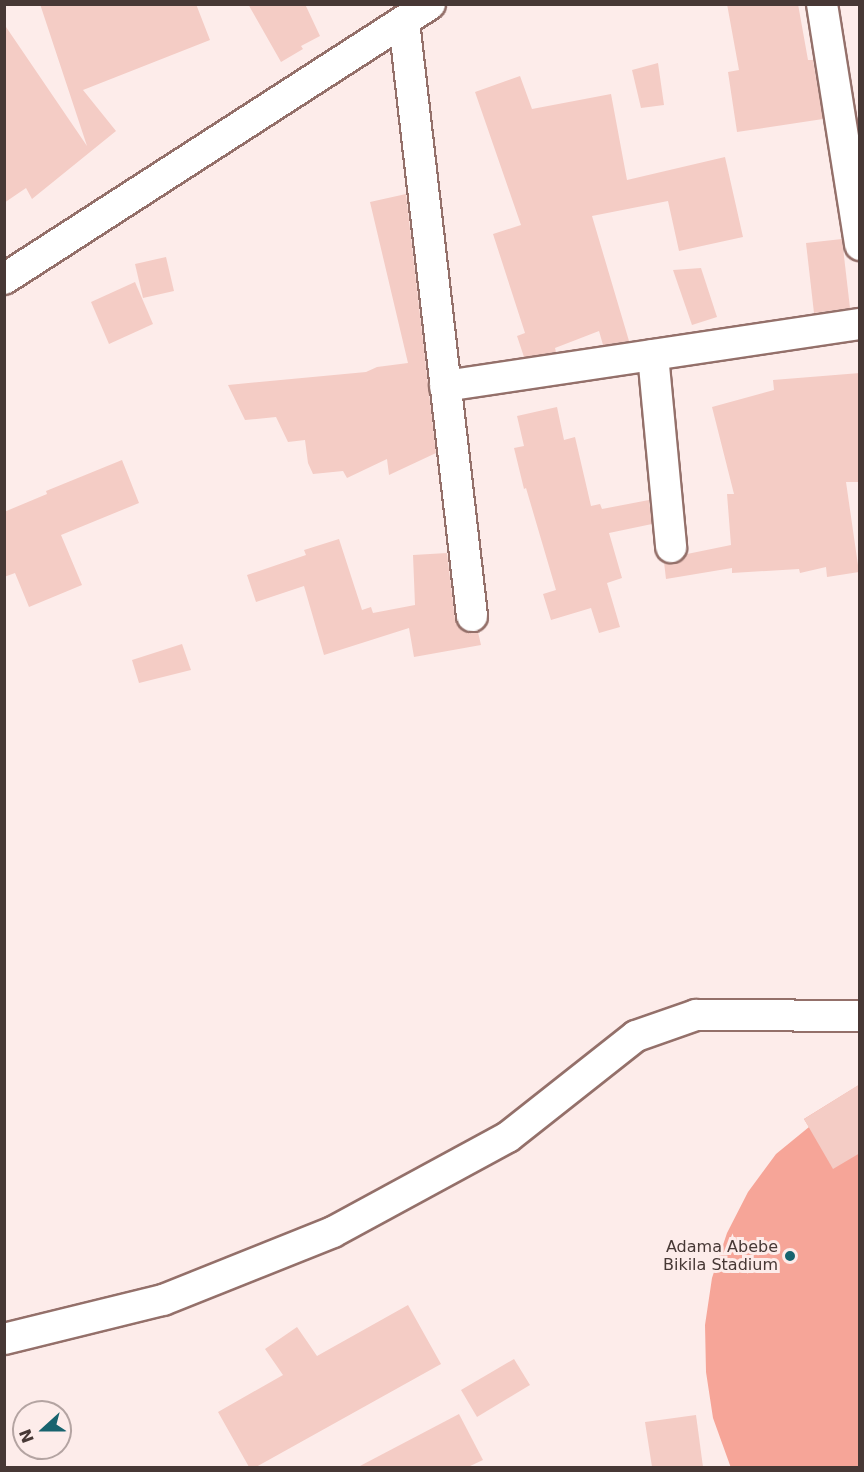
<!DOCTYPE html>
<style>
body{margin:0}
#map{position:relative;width:864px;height:1472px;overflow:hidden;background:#fdecea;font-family:"DejaVu Sans",sans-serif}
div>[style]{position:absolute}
.green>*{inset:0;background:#f6a598}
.building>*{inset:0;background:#f4ccc5}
.roads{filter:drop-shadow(2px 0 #94706a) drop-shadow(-2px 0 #94706a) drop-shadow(0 2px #94706a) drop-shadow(0 -2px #94706a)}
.street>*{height:30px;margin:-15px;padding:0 15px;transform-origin:15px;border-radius:15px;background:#fff}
.dots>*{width:16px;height:16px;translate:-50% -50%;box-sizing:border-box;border:3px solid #fdecea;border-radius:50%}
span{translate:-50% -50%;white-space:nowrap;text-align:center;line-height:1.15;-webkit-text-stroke:6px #fdecea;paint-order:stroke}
.poi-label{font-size:16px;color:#473835}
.right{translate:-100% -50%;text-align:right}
.frame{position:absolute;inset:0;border:6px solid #473835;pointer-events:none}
.north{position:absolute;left:12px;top:1400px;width:60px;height:60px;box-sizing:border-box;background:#fdecea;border:2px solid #b4a4a2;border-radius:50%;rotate:249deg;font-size:16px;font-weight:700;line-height:24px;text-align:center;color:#473835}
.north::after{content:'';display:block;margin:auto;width:21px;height:27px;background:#18636e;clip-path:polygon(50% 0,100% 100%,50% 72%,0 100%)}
</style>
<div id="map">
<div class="green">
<i style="clip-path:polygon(859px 1085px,859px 1467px,731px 1468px,713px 1418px,706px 1372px,705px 1325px,712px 1278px,727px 1233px,748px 1192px,776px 1154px,809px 1127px,804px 1119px)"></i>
</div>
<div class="building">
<i style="clip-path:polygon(40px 4px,196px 4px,210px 40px,83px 90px,116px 131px,32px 199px,26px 188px,4px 203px,4px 24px,87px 146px)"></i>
<i style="clip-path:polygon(248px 4px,305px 4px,320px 36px,301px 46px,303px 49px,281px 62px)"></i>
<i style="clip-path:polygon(727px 4px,798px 4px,808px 60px,813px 60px,823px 119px,737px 132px,728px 72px,739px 70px)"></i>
<i style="clip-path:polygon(658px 63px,664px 105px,641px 108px,632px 70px)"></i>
<i style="clip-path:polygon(520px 76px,532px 109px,611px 94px,627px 180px,725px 157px,743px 237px,679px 251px,668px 201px,592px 216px,629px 341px,603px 345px,599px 331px,555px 348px,556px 352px,524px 357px,517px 336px,525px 333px,493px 234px,521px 225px,475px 92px)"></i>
<i style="clip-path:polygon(406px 194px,436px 453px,389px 475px,387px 459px,347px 478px,343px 471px,313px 474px,308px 463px,305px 440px,288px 442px,276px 417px,245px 420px,228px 385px,366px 372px,377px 367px,408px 363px,370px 202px)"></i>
<i style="clip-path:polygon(842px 239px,850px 308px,814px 313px,806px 243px)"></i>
<i style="clip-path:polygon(166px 257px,174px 291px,143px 298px,135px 264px)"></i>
<i style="clip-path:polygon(701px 268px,717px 317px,692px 325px,673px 270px)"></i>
<i style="clip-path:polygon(135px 282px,153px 324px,109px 344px,91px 302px)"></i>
<i style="clip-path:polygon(860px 373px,860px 482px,846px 482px,859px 572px,827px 577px,826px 567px,800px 573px,799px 569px,732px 573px,732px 568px,666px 579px,664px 562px,673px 564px,681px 561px,687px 554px,731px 545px,727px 494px,734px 494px,712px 407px,774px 390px,773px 380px)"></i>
<i style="clip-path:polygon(557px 407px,564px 440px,575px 437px,591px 506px,600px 504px,602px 509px,649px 500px,652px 524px,609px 533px,622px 578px,607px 583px,620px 627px,599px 633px,591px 608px,551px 620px,543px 594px,556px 590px,526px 488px,524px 489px,514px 448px,524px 446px,517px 416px)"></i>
<i style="clip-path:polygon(122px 460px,139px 503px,61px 535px,82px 585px,29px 607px,15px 573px,4px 577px,4px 512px,47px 494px,46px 491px)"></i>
<i style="clip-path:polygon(339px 539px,362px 610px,371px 607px,373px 613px,415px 605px,413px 555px,447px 553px,455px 619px,465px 632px,478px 632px,481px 645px,414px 657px,409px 628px,324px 655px,304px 586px,256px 602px,247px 575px,306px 555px,304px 550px)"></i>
<i style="clip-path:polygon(182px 644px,191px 670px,139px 683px,132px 660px)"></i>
<i style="clip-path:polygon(860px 1084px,860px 1153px,833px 1169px,804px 1119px)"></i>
<i style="clip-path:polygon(408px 1305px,441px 1364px,256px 1467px,249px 1467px,218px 1412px,283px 1375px,265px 1349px,297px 1327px,317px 1356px)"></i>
<i style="clip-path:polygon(514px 1359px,530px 1385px,477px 1417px,461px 1390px)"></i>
<i style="clip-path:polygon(459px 1414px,483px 1460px,468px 1467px,358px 1467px)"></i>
<i style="clip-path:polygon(696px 1415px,703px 1467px,652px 1467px,645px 1422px)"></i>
</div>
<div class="roads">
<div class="street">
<i style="left:822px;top:4px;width:244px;rotate:81deg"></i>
<i style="left:404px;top:22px;width:598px;rotate:83.47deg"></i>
<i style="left:4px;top:279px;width:507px;rotate:-32.84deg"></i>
<i style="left:653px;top:355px;width:193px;rotate:84.6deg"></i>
<i style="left:445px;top:386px;width:420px;rotate:-8.5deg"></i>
<i style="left:4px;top:1339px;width:164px;rotate:-13.8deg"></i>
<i style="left:163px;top:1300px;width:183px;rotate:-21.8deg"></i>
<i style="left:333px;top:1232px;width:199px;rotate:-28.5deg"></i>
<i style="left:508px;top:1137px;width:163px;rotate:-38.3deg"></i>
<i style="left:636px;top:1036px;width:64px;rotate:-19.3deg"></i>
<i style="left:696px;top:1015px;width:164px;rotate:0.3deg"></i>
</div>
</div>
<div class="dots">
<i style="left:790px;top:1256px;background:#18636e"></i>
</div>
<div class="poi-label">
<span class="right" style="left:778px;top:1256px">Adama Abebe<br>Bikila Stadium</span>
</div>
<div class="frame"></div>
<div class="north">N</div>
</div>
